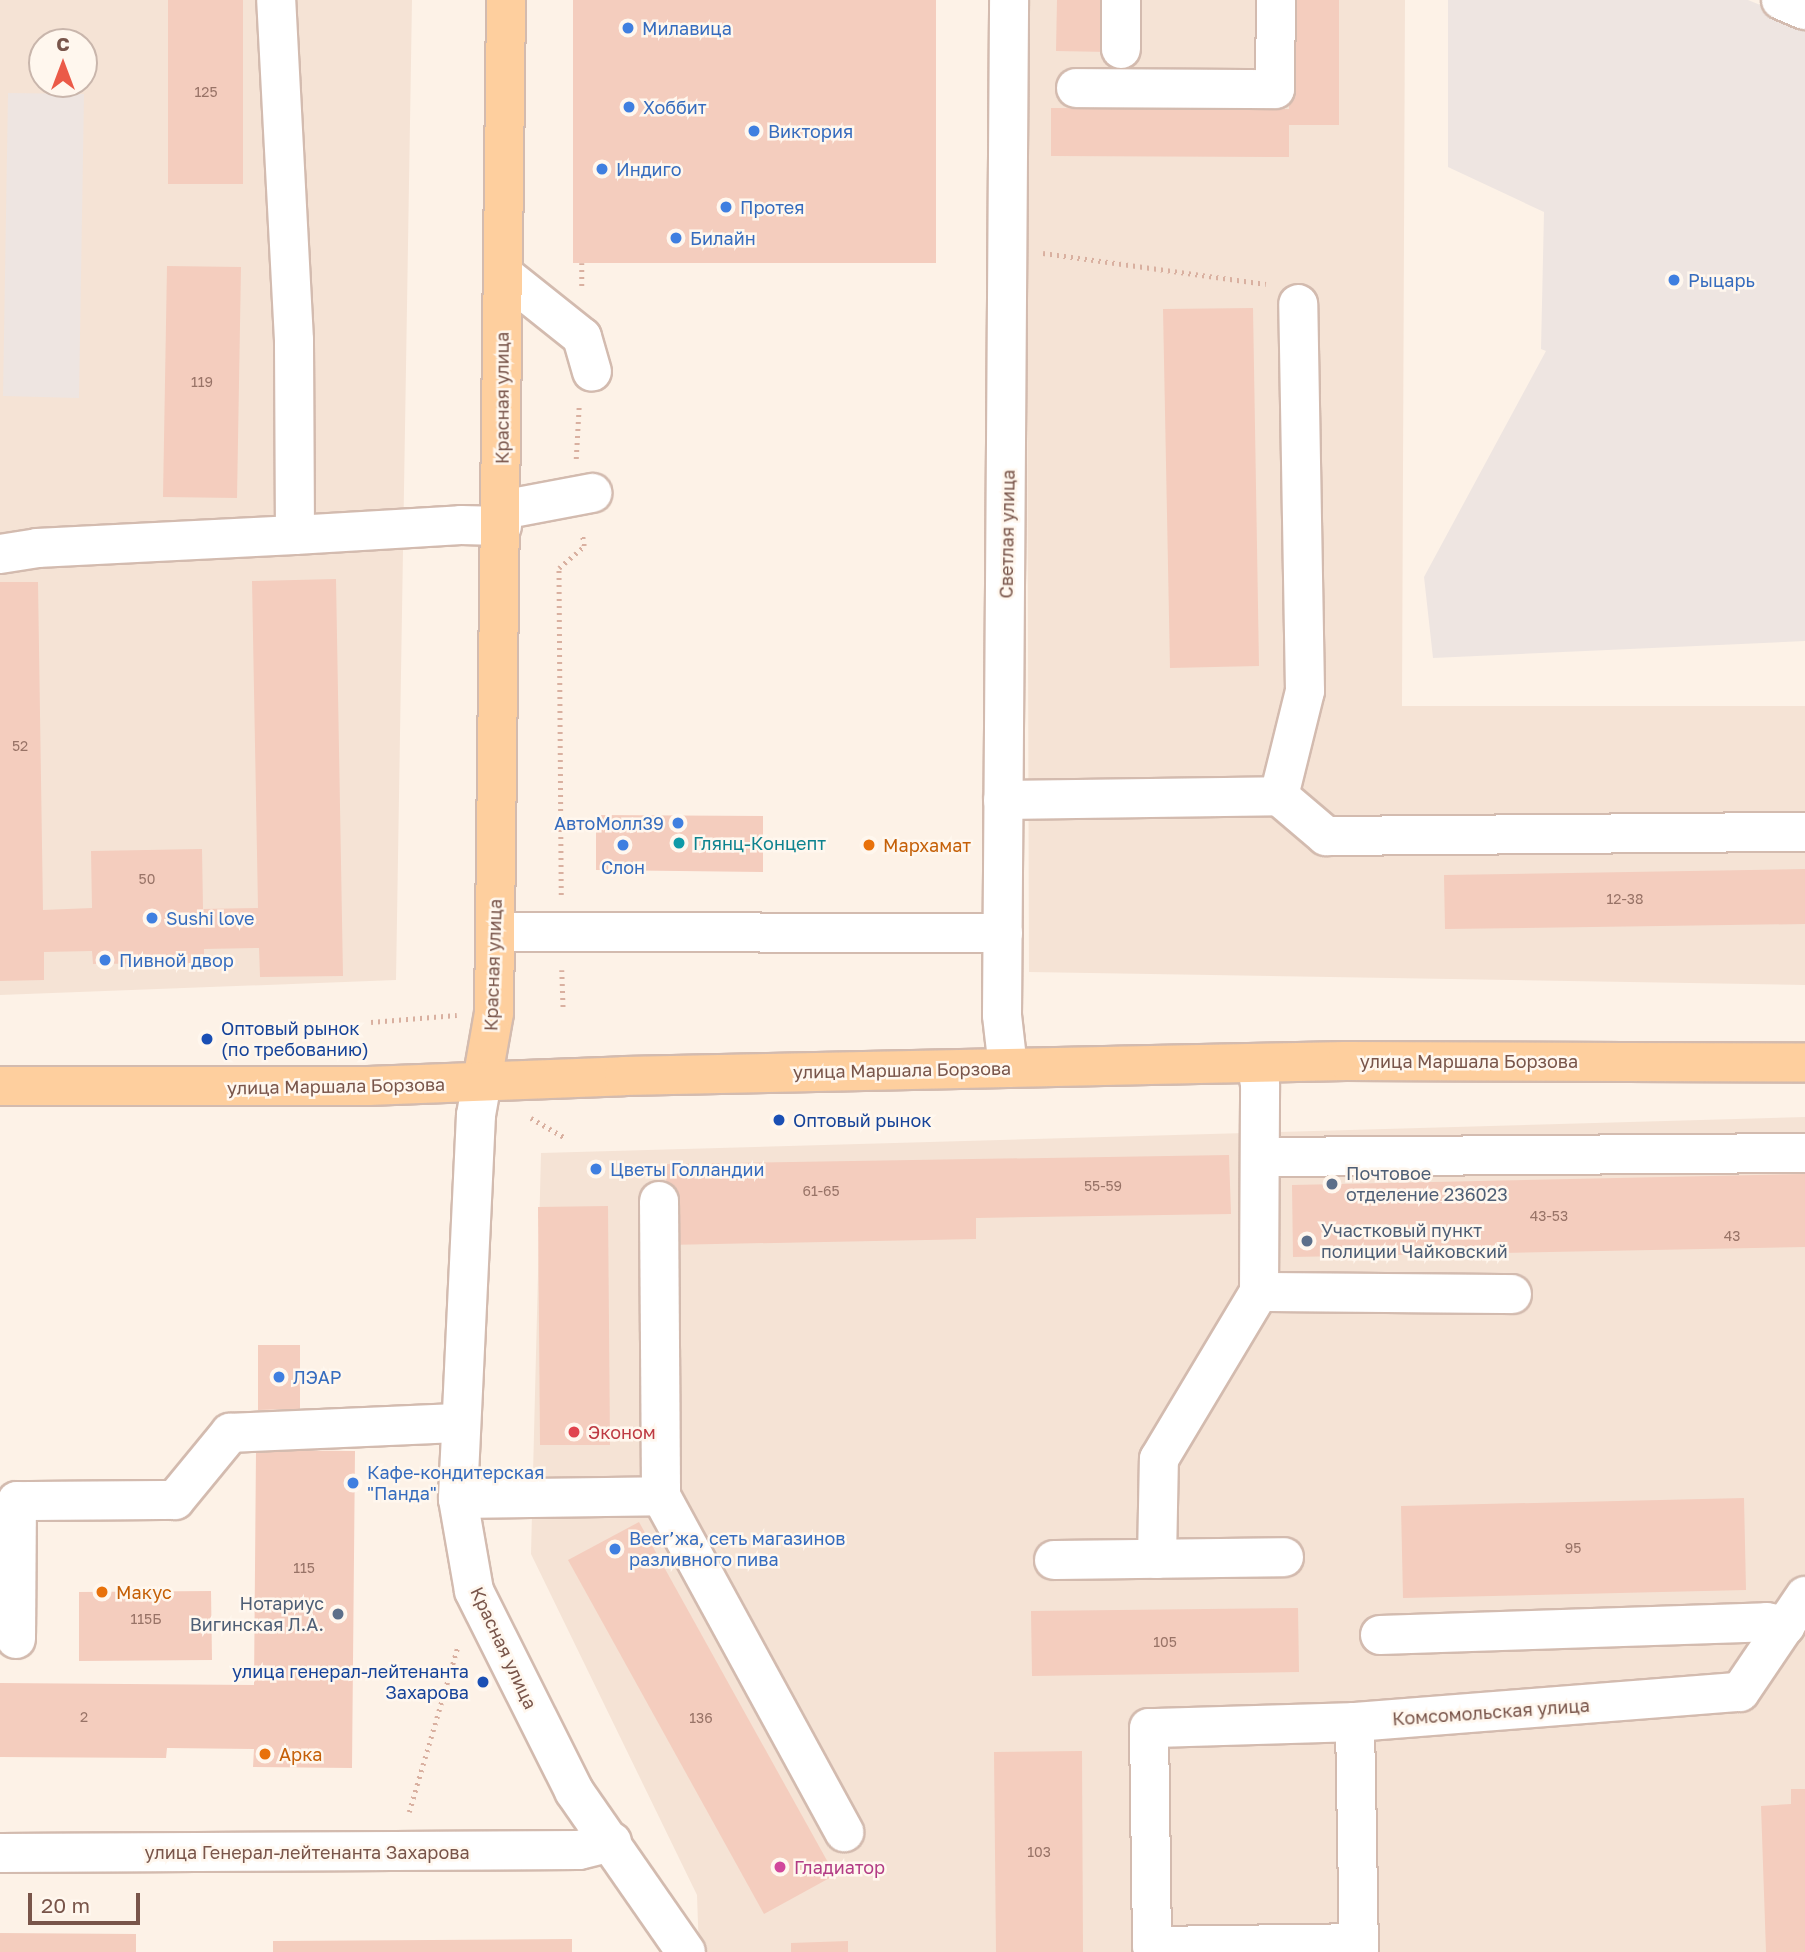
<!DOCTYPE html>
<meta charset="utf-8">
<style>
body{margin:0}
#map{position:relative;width:1805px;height:1952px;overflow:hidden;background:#fdf2e7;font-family:"Golos Text",sans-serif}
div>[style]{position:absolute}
.residential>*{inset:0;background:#f5e3d5}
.industrial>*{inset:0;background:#eee5e1}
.building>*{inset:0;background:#f4cdbe}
.path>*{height:4.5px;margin-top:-2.25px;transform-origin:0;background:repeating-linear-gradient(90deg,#d9b0a0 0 2px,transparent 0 7px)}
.roads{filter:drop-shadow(2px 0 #d3bbaf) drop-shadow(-2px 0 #d3bbaf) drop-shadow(0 2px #d3bbaf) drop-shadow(0 -2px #d3bbaf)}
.minor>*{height:38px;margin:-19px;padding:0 19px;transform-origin:19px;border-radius:19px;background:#fff}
.major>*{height:38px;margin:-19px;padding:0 19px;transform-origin:19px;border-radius:19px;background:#fecf9e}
.dots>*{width:19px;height:19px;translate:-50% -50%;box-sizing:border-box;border:4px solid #fff7ee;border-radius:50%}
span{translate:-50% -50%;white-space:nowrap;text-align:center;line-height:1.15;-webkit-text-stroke:5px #fff7ee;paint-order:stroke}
.number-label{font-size:14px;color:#987367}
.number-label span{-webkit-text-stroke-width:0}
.shop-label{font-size:18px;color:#366cbe}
.left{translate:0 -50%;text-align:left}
.right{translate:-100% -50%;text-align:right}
.street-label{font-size:18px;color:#79554a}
.culture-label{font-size:18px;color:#0d838f}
.food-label{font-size:18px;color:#c56008}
.transit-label{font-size:18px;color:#164399}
.service-label{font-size:18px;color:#4e5e75}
.health-label{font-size:18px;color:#be3a42}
.hotel-label{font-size:18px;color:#b23c85}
.north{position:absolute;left:28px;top:28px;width:70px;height:70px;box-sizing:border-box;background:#fff7ee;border:2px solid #c9b6ac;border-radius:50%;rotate:0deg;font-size:19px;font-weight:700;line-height:28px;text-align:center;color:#79554a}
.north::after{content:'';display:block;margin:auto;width:24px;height:32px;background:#eb5a48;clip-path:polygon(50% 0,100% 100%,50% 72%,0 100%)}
.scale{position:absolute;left:28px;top:1893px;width:112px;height:32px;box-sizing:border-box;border:4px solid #79554a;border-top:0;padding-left:9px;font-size:21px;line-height:24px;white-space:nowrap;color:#79554a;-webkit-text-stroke:5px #fff7ee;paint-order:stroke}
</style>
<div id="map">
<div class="residential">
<i style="clip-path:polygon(evenodd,0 0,412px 0,396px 980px,0 995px,0 0,42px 42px,84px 42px,84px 84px,42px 84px,42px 42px)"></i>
<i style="clip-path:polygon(1026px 0,1405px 0,1402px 706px,1805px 706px,1805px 985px,1029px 972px)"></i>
<i style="clip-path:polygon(1805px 1117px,1805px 1952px,699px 1952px,697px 1895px,531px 1554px,541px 1153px)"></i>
</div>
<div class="industrial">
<i style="clip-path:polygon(1448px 0,1748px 0,1805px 23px,1805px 641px,1433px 658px,1424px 577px,1546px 351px,1541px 349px,1544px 212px,1448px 167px)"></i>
<i style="clip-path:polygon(8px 93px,84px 94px,79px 398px,3px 396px)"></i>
</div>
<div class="building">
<i style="clip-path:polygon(168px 0,243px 0,243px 184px,168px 184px)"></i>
<i style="clip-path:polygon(573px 0,936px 0,936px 263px,573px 263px)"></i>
<i style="clip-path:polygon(1057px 0,1109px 0,1109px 52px,1056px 51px)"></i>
<i style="clip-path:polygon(1289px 0,1339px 0,1339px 125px,1289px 125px,1289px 157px,1051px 156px,1051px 108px,1289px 109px)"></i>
<i style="clip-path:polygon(167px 266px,241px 267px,237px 498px,163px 497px)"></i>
<i style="clip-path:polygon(1253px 308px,1259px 666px,1170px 668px,1163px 309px)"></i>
<i style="clip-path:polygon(336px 579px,343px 976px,260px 977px,259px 948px,204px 949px,204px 963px,93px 964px,92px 951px,44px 952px,44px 980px,0 981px,0 582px,38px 582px,43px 910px,92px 908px,91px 851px,202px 849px,203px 909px,258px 908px,252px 581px)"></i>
<i style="clip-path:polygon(596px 815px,763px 816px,763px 872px,596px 870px)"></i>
<i style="clip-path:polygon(1805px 869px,1805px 924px,1445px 929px,1444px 875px)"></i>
<i style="clip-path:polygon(1229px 1155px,1231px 1214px,976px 1218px,976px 1239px,667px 1245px,666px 1164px)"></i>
<i style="clip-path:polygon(1805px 1174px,1805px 1247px,1293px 1257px,1292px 1185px)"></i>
<i style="clip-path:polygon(608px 1206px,610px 1445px,540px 1445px,538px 1207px)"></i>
<i style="clip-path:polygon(258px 1345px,300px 1345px,300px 1409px,258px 1410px)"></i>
<i style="clip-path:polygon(256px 1450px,355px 1451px,352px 1768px,253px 1767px,254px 1749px,167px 1748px,166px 1758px,0 1757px,0 1683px,254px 1685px)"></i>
<i style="clip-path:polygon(1744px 1498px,1746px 1590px,1403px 1598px,1401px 1506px)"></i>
<i style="clip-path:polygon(639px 1522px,835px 1875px,764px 1914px,568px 1560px)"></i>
<i style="clip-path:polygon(211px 1591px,212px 1660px,79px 1661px,79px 1592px)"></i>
<i style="clip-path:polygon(1298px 1608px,1299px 1672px,1032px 1676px,1031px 1611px)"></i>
<i style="clip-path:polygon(1082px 1751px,1083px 1952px,996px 1952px,994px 1752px)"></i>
<i style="clip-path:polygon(1791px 1789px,1805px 1789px,1805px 1952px,1766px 1952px,1761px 1806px,1791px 1804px)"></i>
<i style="clip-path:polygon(0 1933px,136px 1934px,136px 1952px,0 1952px)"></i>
<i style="clip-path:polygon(572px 1939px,572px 1952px,273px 1952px,273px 1941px)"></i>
<i style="clip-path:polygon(848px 1941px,848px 1952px,791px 1952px,791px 1943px)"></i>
</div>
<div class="path">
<i style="left:1043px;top:253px;width:225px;rotate:7.9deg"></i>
<i style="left:582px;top:263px;width:25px;rotate:90deg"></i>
<i style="left:576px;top:459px;width:54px;rotate:-86.8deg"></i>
<i style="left:561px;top:895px;width:327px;rotate:-90.4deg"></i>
<i style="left:559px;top:568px;width:33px;rotate:-41deg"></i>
<i style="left:584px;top:546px;width:12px;rotate:-99deg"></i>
<i style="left:562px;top:970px;width:38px;rotate:88deg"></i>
<i style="left:371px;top:1022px;width:86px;rotate:-4.7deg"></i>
<i style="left:531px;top:1118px;width:38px;rotate:30deg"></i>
<i style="left:409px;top:1812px;width:173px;rotate:-73.6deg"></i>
</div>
<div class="roads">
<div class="minor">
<i style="left:1781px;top:0;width:26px;rotate:23deg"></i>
<i style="left:1121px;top:49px;width:49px;rotate:-90deg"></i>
<i style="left:1076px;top:88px;width:199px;rotate:0.3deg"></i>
<i style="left:1275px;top:89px;width:89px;rotate:-89.4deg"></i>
<i style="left:503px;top:274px;width:101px;rotate:38.6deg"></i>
<i style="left:582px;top:337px;width:36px;rotate:74deg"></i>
<i style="left:502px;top:510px;width:92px;rotate:-10.7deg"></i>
<i style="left:295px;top:535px;width:166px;rotate:-3.4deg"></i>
<i style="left:461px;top:525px;width:41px;rotate:1.4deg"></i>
<i style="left:0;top:554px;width:37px;rotate:-9deg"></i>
<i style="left:37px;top:548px;width:258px;rotate:-2.9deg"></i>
<i style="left:295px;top:535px;width:195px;rotate:-90.3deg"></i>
<i style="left:294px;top:340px;width:340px;rotate:-93deg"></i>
<i style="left:1279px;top:796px;width:62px;rotate:40.4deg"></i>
<i style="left:1326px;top:836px;width:479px;rotate:-0.5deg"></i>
<i style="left:1003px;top:800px;width:276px;rotate:-0.8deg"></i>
<i style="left:1279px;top:796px;width:108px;rotate:-76.1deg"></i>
<i style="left:1305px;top:691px;width:387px;rotate:-91deg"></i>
<i style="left:495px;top:932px;width:508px;rotate:0.11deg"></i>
<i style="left:1008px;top:1068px;width:53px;rotate:-96.5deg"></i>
<i style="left:1002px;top:1015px;width:1015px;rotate:-89.6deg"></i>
<i style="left:482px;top:1081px;width:35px;rotate:100deg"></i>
<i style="left:476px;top:1115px;width:384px;rotate:92.7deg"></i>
<i style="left:458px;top:1499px;width:93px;rotate:80.1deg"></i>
<i style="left:474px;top:1591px;width:224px;rotate:63.4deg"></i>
<i style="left:574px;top:1791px;width:196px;rotate:55.2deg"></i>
<i style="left:1260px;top:1157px;width:545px;rotate:-0.42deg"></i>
<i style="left:659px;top:1201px;width:295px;rotate:89.6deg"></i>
<i style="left:661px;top:1496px;width:383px;rotate:61.4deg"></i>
<i style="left:1259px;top:1292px;width:253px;rotate:0.5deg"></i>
<i style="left:458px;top:1499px;width:203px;rotate:-0.8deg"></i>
<i style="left:1157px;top:1559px;width:100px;rotate:-88.9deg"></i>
<i style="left:1159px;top:1459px;width:195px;rotate:-59.1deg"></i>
<i style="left:1259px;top:1292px;width:208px;rotate:-89.7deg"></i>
<i style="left:1260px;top:1084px;width:20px;rotate:-101deg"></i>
<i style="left:1054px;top:1560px;width:230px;rotate:-0.7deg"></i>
<i style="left:1380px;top:1635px;width:387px;rotate:-1.9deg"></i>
<i style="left:1767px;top:1622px;width:19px;rotate:12deg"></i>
<i style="left:16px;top:1639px;width:138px;rotate:-89.6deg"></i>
<i style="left:17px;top:1501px;width:158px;rotate:-0.4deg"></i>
<i style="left:175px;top:1500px;width:87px;rotate:-50.6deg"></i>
<i style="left:230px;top:1433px;width:231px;rotate:-2.5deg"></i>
<i style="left:1355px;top:1722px;width:206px;rotate:178.3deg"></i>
<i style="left:1149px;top:1728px;width:218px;rotate:89.2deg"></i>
<i style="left:1152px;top:1946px;width:207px;rotate:-0.8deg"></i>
<i style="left:0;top:1853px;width:579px;rotate:-0.3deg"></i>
<i style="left:579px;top:1850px;width:34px;rotate:-14deg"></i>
<i style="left:1359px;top:1952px;width:230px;rotate:-91deg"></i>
<i style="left:1355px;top:1722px;width:386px;rotate:-4.5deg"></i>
<i style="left:1740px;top:1692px;width:116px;rotate:-55.9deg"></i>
</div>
<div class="major">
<i style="left:482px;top:1081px;width:69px;rotate:-80deg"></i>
<i style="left:494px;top:1013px;width:1013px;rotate:-89.32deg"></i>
<i style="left:0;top:1086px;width:368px"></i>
<i style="left:368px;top:1086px;width:256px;rotate:-2.2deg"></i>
<i style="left:624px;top:1076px;width:722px;rotate:-1.19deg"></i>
<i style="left:1346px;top:1061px;width:459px;rotate:0.2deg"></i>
</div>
</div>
<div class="dots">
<i style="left:628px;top:28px;background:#3f7fe0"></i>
<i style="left:629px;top:107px;background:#3f7fe0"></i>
<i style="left:754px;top:131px;background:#3f7fe0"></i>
<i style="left:602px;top:169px;background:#3f7fe0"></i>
<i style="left:726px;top:207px;background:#3f7fe0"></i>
<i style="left:676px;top:238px;background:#3f7fe0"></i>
<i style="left:1674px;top:280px;background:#3f7fe0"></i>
<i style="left:678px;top:823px;background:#3f7fe0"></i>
<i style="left:679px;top:843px;background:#0f9aa8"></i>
<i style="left:623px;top:845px;background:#3f7fe0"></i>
<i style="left:869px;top:845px;background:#e8710a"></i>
<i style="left:152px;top:918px;background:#3f7fe0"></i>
<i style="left:105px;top:960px;background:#3f7fe0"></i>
<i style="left:207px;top:1039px;background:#1a4fb4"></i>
<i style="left:779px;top:1120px;background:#1a4fb4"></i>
<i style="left:596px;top:1169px;background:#3f7fe0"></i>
<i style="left:1332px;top:1184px;background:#5c6f8a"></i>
<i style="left:1307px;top:1241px;background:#5c6f8a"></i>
<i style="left:279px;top:1377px;background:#3f7fe0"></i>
<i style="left:574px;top:1432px;background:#e0444e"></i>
<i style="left:353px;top:1483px;background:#3f7fe0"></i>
<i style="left:615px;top:1549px;background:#3f7fe0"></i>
<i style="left:102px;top:1592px;background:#e8710a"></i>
<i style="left:338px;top:1614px;background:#5c6f8a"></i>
<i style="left:483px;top:1682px;background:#1a4fb4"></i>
<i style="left:265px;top:1754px;background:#e8710a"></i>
<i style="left:780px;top:1867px;background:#d1479c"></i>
</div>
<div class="number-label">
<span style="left:206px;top:92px">125</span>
<span style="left:202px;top:382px">119</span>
<span style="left:20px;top:746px">52</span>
<span style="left:147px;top:879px">50</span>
<span style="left:1625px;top:899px">12-38</span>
<span style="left:1103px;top:1186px">55-59</span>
<span style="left:821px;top:1191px">61-65</span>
<span style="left:1549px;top:1216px">43-53</span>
<span style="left:1732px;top:1236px">43</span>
<span style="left:1573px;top:1548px">95</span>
<span style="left:304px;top:1568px">115</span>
<span style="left:146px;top:1619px">115Б</span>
<span style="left:1165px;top:1642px">105</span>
<span style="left:84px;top:1717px">2</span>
<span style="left:701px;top:1718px">136</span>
<span style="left:1039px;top:1852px">103</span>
</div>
<div class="shop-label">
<span class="left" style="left:642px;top:28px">Милавица</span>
<span class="left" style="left:643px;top:107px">Хоббит</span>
<span class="left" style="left:768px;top:131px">Виктория</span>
<span class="left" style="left:616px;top:169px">Индиго</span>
<span class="left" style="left:740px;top:207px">Протея</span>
<span class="left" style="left:690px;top:238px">Билайн</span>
<span class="left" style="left:1688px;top:280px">Рыцарь</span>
<span class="right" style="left:664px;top:823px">АвтоМолл39</span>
<span style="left:623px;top:867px">Слон</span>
<span class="left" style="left:166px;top:918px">Sushi love</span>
<span class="left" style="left:119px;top:960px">Пивной двор</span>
<span class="left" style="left:610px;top:1169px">Цветы Голландии</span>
<span class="left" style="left:293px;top:1377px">ЛЭАР</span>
<span class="left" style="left:367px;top:1483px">Кафе-кондитерская<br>"Панда"</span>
<span class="left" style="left:629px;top:1549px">Beer’жа, сеть магазинов<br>разливного пива</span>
</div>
<div class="street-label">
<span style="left:502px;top:398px;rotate:-90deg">Красная улица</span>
<span style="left:1007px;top:534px;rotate:-89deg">Светлая улица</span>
<span style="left:493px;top:965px;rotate:-88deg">Красная улица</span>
<span style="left:1469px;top:1061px">улица Маршала Борзова</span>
<span style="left:902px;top:1070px;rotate:-1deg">улица Маршала Борзова</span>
<span style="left:336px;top:1086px;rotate:-1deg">улица Маршала Борзова</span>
<span style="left:504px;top:1648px;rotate:65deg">Красная улица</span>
<span style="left:1491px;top:1712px;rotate:-4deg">Комсомольская улица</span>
<span style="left:307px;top:1852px">улица Генерал-лейтенанта Захарова</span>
</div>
<div class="culture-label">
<span class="left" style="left:693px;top:843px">Глянц-Концепт</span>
</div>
<div class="food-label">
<span class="left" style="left:883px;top:845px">Мархамат</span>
<span class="left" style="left:116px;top:1592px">Макус</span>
<span class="left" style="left:279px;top:1754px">Арка</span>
</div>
<div class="transit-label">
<span class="left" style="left:221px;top:1039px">Оптовый рынок<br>(по требованию)</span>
<span class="left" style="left:793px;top:1120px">Оптовый рынок</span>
<span class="right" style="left:469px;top:1682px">улица генерал-лейтенанта<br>Захарова</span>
</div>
<div class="service-label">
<span class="left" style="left:1346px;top:1184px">Почтовое<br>отделение 236023</span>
<span class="left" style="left:1321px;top:1241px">Участковый пункт<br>полиции Чайковский</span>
<span class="right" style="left:324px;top:1614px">Нотариус<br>Вигинская Л.А.</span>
</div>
<div class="health-label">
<span class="left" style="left:588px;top:1432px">Эконом</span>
</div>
<div class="hotel-label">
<span class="left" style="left:794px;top:1867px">Гладиатор</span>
</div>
<div class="north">С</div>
<div class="scale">20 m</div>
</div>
